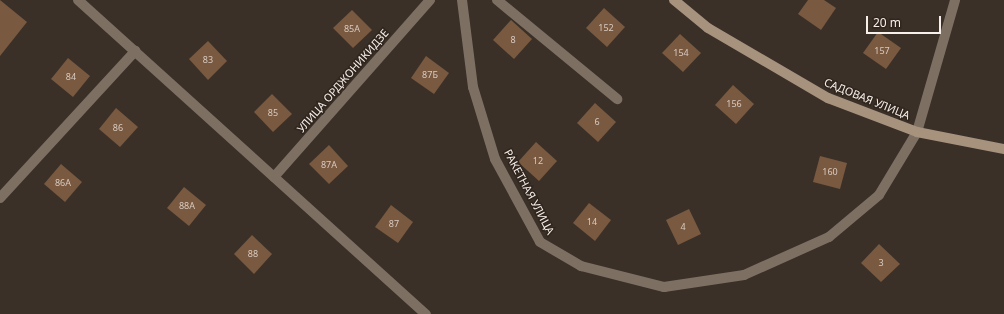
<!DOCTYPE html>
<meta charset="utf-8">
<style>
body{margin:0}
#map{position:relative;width:1004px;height:314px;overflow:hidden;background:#3a3028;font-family:"Noto Sans",sans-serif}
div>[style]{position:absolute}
.building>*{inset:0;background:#795940}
.street>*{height:10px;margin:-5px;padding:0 5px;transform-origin:5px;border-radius:5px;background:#7d7063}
.secondary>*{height:10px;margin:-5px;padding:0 5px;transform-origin:5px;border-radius:5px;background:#a7927e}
span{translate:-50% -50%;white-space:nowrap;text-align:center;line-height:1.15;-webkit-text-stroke:3px #30261e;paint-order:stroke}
.number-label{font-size:9px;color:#d8cac0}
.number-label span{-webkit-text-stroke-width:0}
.street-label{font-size:11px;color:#f7efea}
.scale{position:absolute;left:866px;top:16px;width:75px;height:18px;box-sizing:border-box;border:2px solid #f7efea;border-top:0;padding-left:5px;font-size:12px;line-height:14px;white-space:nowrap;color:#f7efea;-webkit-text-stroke:3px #30261e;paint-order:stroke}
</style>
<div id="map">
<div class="building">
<i style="clip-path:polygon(0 0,27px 22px,0 56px)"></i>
<i style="clip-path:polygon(808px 0,824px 0,836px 8px,821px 30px,798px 14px)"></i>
<i style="clip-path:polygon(604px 8px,625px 27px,607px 47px,586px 28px)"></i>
<i style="clip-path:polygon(352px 10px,372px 30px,353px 48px,333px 28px)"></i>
<i style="clip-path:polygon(511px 20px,532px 39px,514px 59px,493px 40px)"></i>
<i style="clip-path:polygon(878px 32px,901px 48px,886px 69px,863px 53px)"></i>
<i style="clip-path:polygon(680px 34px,701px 53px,683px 72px,662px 53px)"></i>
<i style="clip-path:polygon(208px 41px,227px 61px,208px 80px,189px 59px)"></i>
<i style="clip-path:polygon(426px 56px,449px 73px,434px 94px,411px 78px)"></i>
<i style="clip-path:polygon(68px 58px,90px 76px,73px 97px,51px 79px)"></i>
<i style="clip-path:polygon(733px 85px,754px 104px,736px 124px,715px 105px)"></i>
<i style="clip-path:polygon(272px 94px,292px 114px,273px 132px,254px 112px)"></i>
<i style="clip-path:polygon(595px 103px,616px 122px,598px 142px,577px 123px)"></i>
<i style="clip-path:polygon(116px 108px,138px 127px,120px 147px,99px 129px)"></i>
<i style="clip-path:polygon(536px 142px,557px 161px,539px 181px,518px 162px)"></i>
<i style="clip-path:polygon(329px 145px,348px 166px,329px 184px,309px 164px)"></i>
<i style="clip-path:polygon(820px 156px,847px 163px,840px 189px,813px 182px)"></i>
<i style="clip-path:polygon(61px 164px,82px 182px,65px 202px,44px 184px)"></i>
<i style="clip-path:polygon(184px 187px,206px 205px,189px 226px,167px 208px)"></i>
<i style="clip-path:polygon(589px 203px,611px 220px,595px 241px,573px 223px)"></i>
<i style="clip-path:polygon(391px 205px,413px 222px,398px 243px,375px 227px)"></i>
<i style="clip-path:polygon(689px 209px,701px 234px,678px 245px,666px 220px)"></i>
<i style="clip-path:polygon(252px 235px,272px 254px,254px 274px,234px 254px)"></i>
<i style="clip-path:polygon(879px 244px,900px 264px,881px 282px,861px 263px)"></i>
</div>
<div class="street">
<i style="left:78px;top:0;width:469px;rotate:42.1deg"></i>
<i style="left:462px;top:0;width:88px;rotate:82.8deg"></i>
<i style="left:473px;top:87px;width:75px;rotate:73deg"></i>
<i style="left:495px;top:159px;width:94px;rotate:61.5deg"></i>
<i style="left:540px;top:242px;width:48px;rotate:30.3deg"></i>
<i style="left:581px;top:266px;width:86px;rotate:14.2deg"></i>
<i style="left:664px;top:287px;width:81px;rotate:-8.5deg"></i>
<i style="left:744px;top:275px;width:93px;rotate:-24.1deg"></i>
<i style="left:829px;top:237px;width:65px;rotate:-40deg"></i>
<i style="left:879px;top:195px;width:74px;rotate:-58.9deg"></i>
<i style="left:917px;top:132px;width:137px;rotate:-73.9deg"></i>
<i style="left:497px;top:0;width:156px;rotate:39.5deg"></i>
<i style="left:274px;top:177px;width:236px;rotate:-48.6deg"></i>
<i style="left:0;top:198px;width:200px;rotate:-47.4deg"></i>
</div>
<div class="secondary">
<i style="left:674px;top:0;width:44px;rotate:39.5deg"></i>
<i style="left:708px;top:28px;width:139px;rotate:30.3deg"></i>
<i style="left:828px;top:98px;width:95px;rotate:20.9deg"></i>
<i style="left:917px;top:132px;width:89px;rotate:11.1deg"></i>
</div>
<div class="number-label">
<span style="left:606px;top:28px">152</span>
<span style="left:352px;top:29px">85А</span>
<span style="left:513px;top:40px">8</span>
<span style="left:882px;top:51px">157</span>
<span style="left:681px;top:53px">154</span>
<span style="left:208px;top:60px">83</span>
<span style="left:430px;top:75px">87Б</span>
<span style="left:71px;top:77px">84</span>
<span style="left:734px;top:104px">156</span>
<span style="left:273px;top:113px">85</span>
<span style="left:597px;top:122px">6</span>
<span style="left:118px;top:128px">86</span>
<span style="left:538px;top:161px">12</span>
<span style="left:329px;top:165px">87А</span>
<span style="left:830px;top:172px">160</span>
<span style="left:63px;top:183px">86А</span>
<span style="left:187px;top:206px">88А</span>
<span style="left:592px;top:222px">14</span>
<span style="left:394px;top:224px">87</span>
<span style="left:683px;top:227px">4</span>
<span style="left:253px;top:254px">88</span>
<span style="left:881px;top:263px">3</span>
</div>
<div class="street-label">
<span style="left:343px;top:81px;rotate:-49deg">УЛИЦА ОРДЖОНИКИДЗЕ</span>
<span style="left:867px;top:99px;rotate:22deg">САДОВАЯ УЛИЦА</span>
<span style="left:529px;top:192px;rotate:62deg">РАКЕТНАЯ УЛИЦА</span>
</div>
<div class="scale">20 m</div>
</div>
